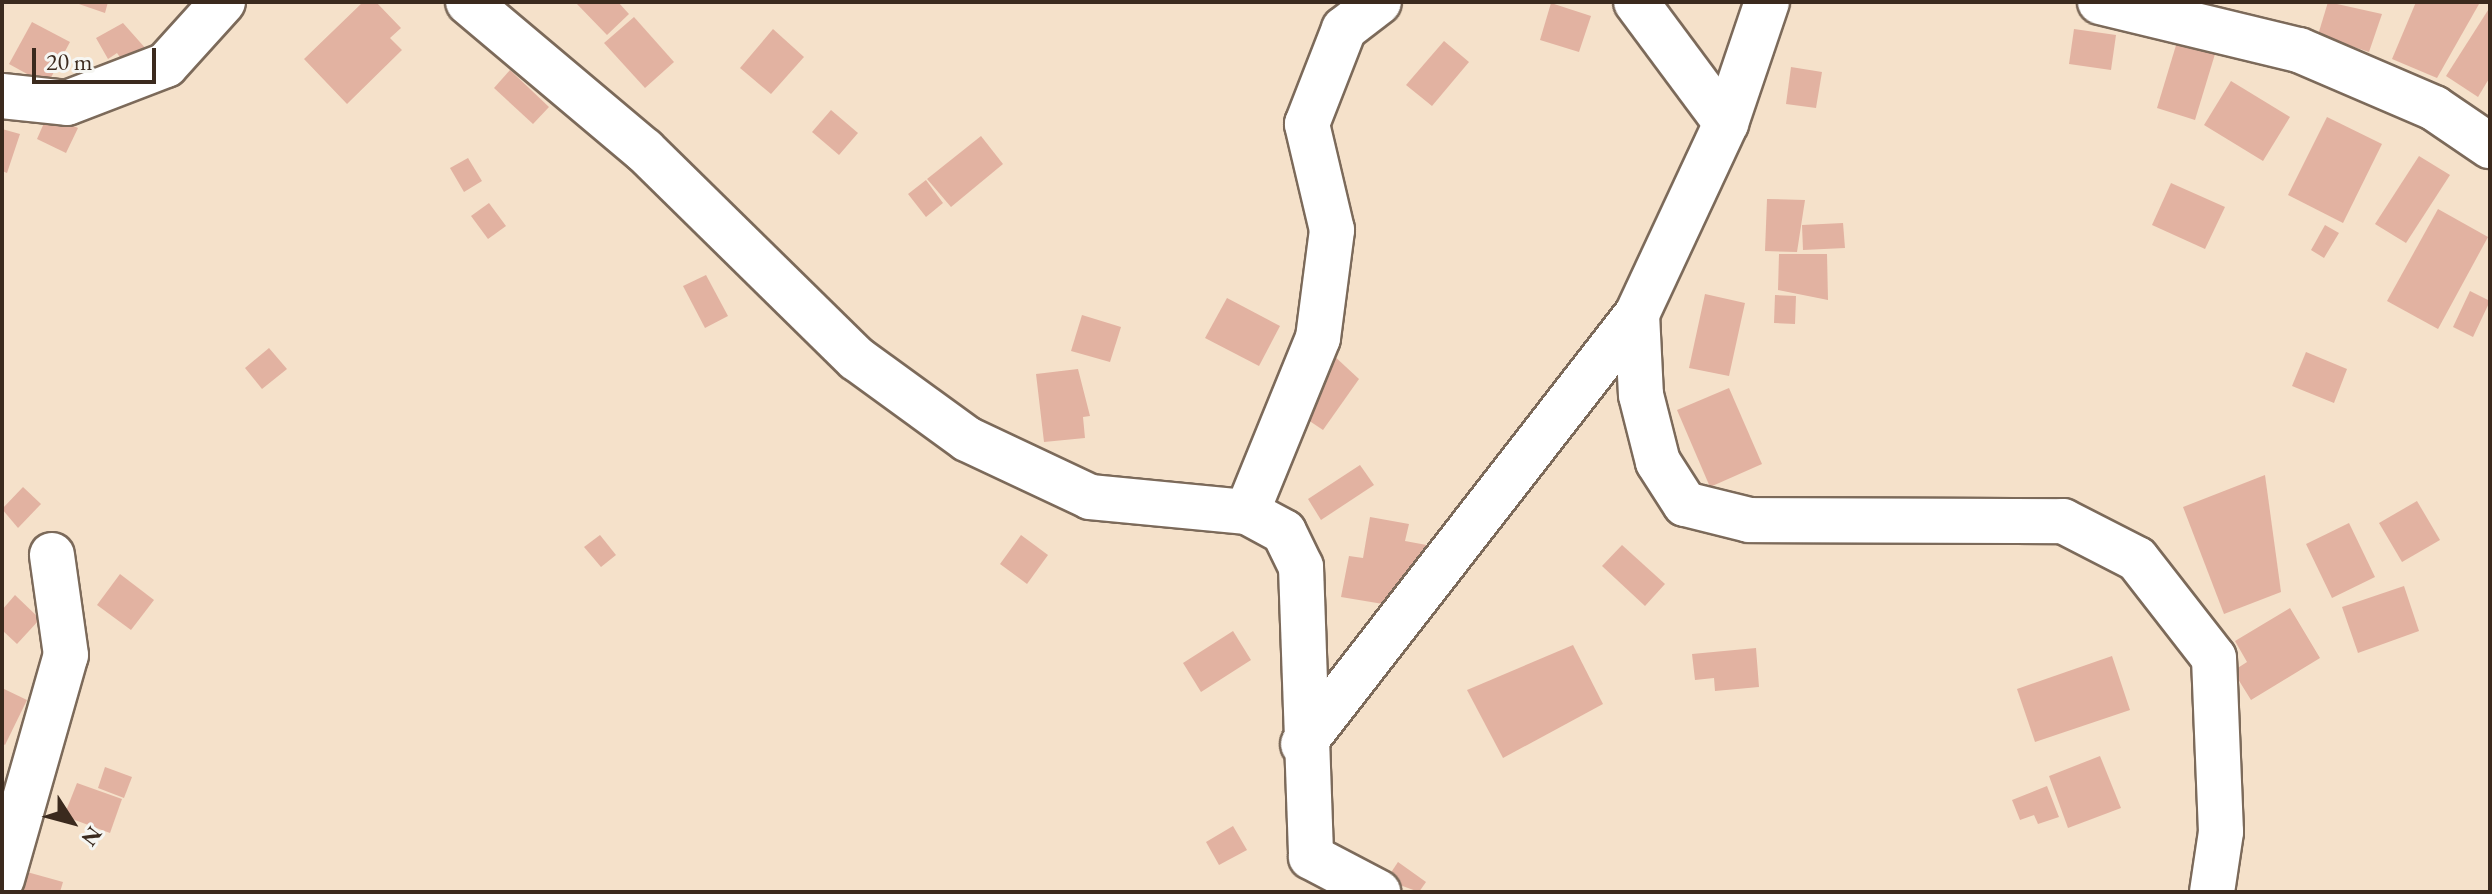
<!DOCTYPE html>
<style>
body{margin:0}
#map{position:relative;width:2492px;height:894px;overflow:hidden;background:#f5e1ca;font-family:"EB Garamond",serif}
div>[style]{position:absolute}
.building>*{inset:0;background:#e2b2a1}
.roads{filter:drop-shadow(2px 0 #7c6a5a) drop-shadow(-2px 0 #7c6a5a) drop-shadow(0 2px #7c6a5a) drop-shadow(0 -2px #7c6a5a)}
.minor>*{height:44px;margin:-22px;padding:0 22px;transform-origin:22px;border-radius:22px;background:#fff}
span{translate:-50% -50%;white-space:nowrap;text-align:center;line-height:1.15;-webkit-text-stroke:6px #f6f6f2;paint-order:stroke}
.frame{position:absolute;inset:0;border:4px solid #3b2a1e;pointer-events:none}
.north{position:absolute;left:32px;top:782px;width:80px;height:80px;-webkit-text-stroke:6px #f6f6f2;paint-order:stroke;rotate:126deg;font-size:22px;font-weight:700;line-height:32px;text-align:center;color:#3b2a1e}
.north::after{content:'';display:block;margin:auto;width:28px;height:36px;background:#3b2a1e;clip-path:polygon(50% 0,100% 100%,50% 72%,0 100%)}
.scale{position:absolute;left:32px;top:48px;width:124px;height:36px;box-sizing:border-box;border:4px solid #3b2a1e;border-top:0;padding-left:10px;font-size:24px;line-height:28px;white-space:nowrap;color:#3b2a1e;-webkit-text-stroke:6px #f6f6f2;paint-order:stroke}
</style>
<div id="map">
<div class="building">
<i style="clip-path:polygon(73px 2px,108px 2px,105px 13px)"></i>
<i style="clip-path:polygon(363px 2px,376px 2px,401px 28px,390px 38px,402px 50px,347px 104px,304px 59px)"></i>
<i style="clip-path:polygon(575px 2px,618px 2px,629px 14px,607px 35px)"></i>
<i style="clip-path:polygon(2328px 2px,2382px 14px,2369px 52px,2318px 35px)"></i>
<i style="clip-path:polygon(2416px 2px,2479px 4px,2437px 78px,2392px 59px)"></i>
<i style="clip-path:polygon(1551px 3px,1591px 16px,1579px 52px,1540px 40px)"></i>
<i style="clip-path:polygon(2490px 7px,2490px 77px,2478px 97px,2446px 76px)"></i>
<i style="clip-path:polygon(634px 17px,674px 62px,645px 88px,604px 43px)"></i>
<i style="clip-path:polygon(32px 22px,70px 42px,47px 85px,9px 64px)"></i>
<i style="clip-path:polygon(123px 23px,147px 50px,124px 63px,117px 53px,108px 59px,96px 38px)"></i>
<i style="clip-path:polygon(773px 29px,804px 57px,771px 94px,740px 68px)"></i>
<i style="clip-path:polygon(2074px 29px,2116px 35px,2111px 70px,2069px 64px)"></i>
<i style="clip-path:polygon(1444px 41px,1469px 62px,1432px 106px,1406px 85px)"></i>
<i style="clip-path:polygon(2177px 42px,2215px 54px,2195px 120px,2157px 108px)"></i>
<i style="clip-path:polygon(1791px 67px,1822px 72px,1816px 108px,1786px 104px)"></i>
<i style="clip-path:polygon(510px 70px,549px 107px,533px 124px,494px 88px)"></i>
<i style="clip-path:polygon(2231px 81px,2290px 117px,2263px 161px,2204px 125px)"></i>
<i style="clip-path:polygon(831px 110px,858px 133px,839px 155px,812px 132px)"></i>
<i style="clip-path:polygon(48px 114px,78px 128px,66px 153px,37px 139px)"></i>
<i style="clip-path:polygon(2327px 117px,2382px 144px,2343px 223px,2288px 195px)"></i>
<i style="clip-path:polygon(2px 129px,20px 134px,7px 173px,2px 171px)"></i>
<i style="clip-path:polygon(981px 136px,1003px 164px,951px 207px,927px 179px)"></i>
<i style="clip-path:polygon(2419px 156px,2450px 175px,2406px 243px,2375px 224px)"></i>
<i style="clip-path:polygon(468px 158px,482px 181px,464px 192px,450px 168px)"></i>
<i style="clip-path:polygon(926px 180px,943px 203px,926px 217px,908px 194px)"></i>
<i style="clip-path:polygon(2171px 183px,2225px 207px,2205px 249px,2152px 225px)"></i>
<i style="clip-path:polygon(1767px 199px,1805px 200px,1797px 252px,1765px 251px)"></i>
<i style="clip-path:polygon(489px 203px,506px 226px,488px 239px,471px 216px)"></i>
<i style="clip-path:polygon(2438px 209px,2488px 237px,2438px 329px,2387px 301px)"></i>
<i style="clip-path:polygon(1843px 223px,1845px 248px,1803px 250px,1802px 225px)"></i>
<i style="clip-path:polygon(2325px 225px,2339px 233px,2324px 258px,2311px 250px)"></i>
<i style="clip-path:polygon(1779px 254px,1827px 254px,1828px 300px,1778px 290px)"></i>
<i style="clip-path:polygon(706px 275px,728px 316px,705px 328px,683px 286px)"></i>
<i style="clip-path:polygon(2470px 291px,2490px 301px,2473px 337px,2453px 327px)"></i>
<i style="clip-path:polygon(1705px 294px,1745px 303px,1729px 376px,1689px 368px)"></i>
<i style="clip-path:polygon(1775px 295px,1796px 296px,1795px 324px,1774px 323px)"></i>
<i style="clip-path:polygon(1227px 298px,1280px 326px,1259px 366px,1205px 338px)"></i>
<i style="clip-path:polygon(1082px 315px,1121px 327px,1110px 362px,1071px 351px)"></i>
<i style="clip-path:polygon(269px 348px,287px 369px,262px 389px,245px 368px)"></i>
<i style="clip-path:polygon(2306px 352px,2347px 369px,2334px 403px,2292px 386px)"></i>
<i style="clip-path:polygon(1332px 354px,1359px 379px,1323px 430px,1293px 410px)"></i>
<i style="clip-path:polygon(1078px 369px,1090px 416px,1083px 417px,1085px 438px,1044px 442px,1036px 374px)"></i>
<i style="clip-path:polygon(1729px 388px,1762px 464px,1710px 487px,1677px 410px)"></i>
<i style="clip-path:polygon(1360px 465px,1374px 485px,1321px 520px,1308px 499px)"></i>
<i style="clip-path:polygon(2265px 475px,2281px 592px,2224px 614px,2183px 507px)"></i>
<i style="clip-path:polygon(23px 487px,41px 504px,18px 528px,2px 509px)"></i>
<i style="clip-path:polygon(2417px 501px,2440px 540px,2402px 562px,2379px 523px)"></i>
<i style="clip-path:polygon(1370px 517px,1409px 524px,1405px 541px,1432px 546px,1427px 577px,1407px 574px,1401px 607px,1341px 597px,1349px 556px,1363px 558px)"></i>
<i style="clip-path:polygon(2349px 523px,2375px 577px,2332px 598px,2306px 544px)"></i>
<i style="clip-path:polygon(600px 535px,616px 555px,601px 567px,584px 547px)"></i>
<i style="clip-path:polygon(1021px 535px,1048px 555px,1027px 584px,1000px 564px)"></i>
<i style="clip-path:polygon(1622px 545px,1665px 584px,1645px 606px,1602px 566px)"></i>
<i style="clip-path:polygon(120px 574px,154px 600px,131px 630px,97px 605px)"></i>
<i style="clip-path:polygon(2404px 586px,2419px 631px,2358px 653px,2342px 607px)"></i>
<i style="clip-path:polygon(15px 595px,40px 619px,17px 644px,2px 630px,2px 610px)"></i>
<i style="clip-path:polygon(2290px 608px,2320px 658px,2251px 700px,2233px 671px,2247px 662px,2235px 641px)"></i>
<i style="clip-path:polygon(1233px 631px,1251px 660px,1201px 692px,1183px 663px)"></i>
<i style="clip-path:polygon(1573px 645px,1603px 704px,1503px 758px,1467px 690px)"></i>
<i style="clip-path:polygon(1756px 648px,1759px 687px,1715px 691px,1714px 678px,1695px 680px,1692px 654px)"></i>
<i style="clip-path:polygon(2112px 656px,2130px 710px,2035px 742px,2017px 689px)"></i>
<i style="clip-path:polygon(2px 688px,27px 700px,5px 745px,2px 743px)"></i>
<i style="clip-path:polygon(2100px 756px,2121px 808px,2068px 828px,2049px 776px)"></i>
<i style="clip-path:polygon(105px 767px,132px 777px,124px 798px,98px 788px)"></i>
<i style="clip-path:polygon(77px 783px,122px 799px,110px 833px,64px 816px)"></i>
<i style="clip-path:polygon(2047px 786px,2059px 817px,2038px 824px,2034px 815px,2020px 820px,2012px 800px)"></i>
<i style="clip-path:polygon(1233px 826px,1247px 850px,1219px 865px,1206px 842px)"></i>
<i style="clip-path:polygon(1398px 862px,1426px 882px,1419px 892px,1386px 880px)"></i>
<i style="clip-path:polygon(27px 872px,63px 882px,60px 892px,22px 892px)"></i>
</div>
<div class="roads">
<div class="minor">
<i style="left:468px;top:2px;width:230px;rotate:40.1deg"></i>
<i style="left:644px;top:150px;width:298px;rotate:44.5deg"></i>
<i style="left:857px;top:359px;width:136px;rotate:36deg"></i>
<i style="left:967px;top:439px;width:136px;rotate:25.2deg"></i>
<i style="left:1090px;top:497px;width:158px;rotate:5.5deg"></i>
<i style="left:1247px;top:512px;width:42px;rotate:28.4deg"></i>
<i style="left:1284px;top:532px;width:39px;rotate:64deg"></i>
<i style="left:1301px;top:567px;width:290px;rotate:88deg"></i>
<i style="left:1311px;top:857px;width:76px;rotate:27.6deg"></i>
<i style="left:1636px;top:2px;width:151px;rotate:53.4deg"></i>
<i style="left:2100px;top:2px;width:205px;rotate:13.6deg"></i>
<i style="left:2299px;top:50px;width:147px;rotate:23.2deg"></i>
<i style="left:2434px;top:108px;width:68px;rotate:34.2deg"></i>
<i style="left:2px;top:96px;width:65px;rotate:6.1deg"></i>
<i style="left:67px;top:103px;width:106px;rotate:-21deg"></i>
<i style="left:166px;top:65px;width:85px;rotate:-47.9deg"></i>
<i style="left:1637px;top:314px;width:81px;rotate:87.2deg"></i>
<i style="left:1641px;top:395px;width:69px;rotate:75.8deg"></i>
<i style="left:1658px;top:462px;width:50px;rotate:57.3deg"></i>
<i style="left:1685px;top:504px;width:66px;rotate:14deg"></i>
<i style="left:1749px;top:520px;width:314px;rotate:0.2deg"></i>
<i style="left:2063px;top:521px;width:83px;rotate:27.2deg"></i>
<i style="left:2137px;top:559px;width:125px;rotate:52.1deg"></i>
<i style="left:2214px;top:658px;width:174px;rotate:87.7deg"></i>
<i style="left:2221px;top:832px;width:61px;rotate:98.5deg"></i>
<i style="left:1247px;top:512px;width:188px;rotate:-67.8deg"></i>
<i style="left:1318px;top:338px;width:109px;rotate:-82.6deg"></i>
<i style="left:1332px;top:230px;width:109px;rotate:-103.3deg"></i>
<i style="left:1307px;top:124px;width:102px;rotate:-68.7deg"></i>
<i style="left:1344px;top:29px;width:44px;rotate:-37.6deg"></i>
<i style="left:1303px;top:744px;width:544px;rotate:-52.16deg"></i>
<i style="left:1637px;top:314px;width:211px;rotate:-65deg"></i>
<i style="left:1726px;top:123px;width:128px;rotate:-71.3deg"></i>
<i style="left:2px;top:879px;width:233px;rotate:-74.1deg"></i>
<i style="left:66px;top:655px;width:101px;rotate:-98deg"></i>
</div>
</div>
<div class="frame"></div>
<div class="north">N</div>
<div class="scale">20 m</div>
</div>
